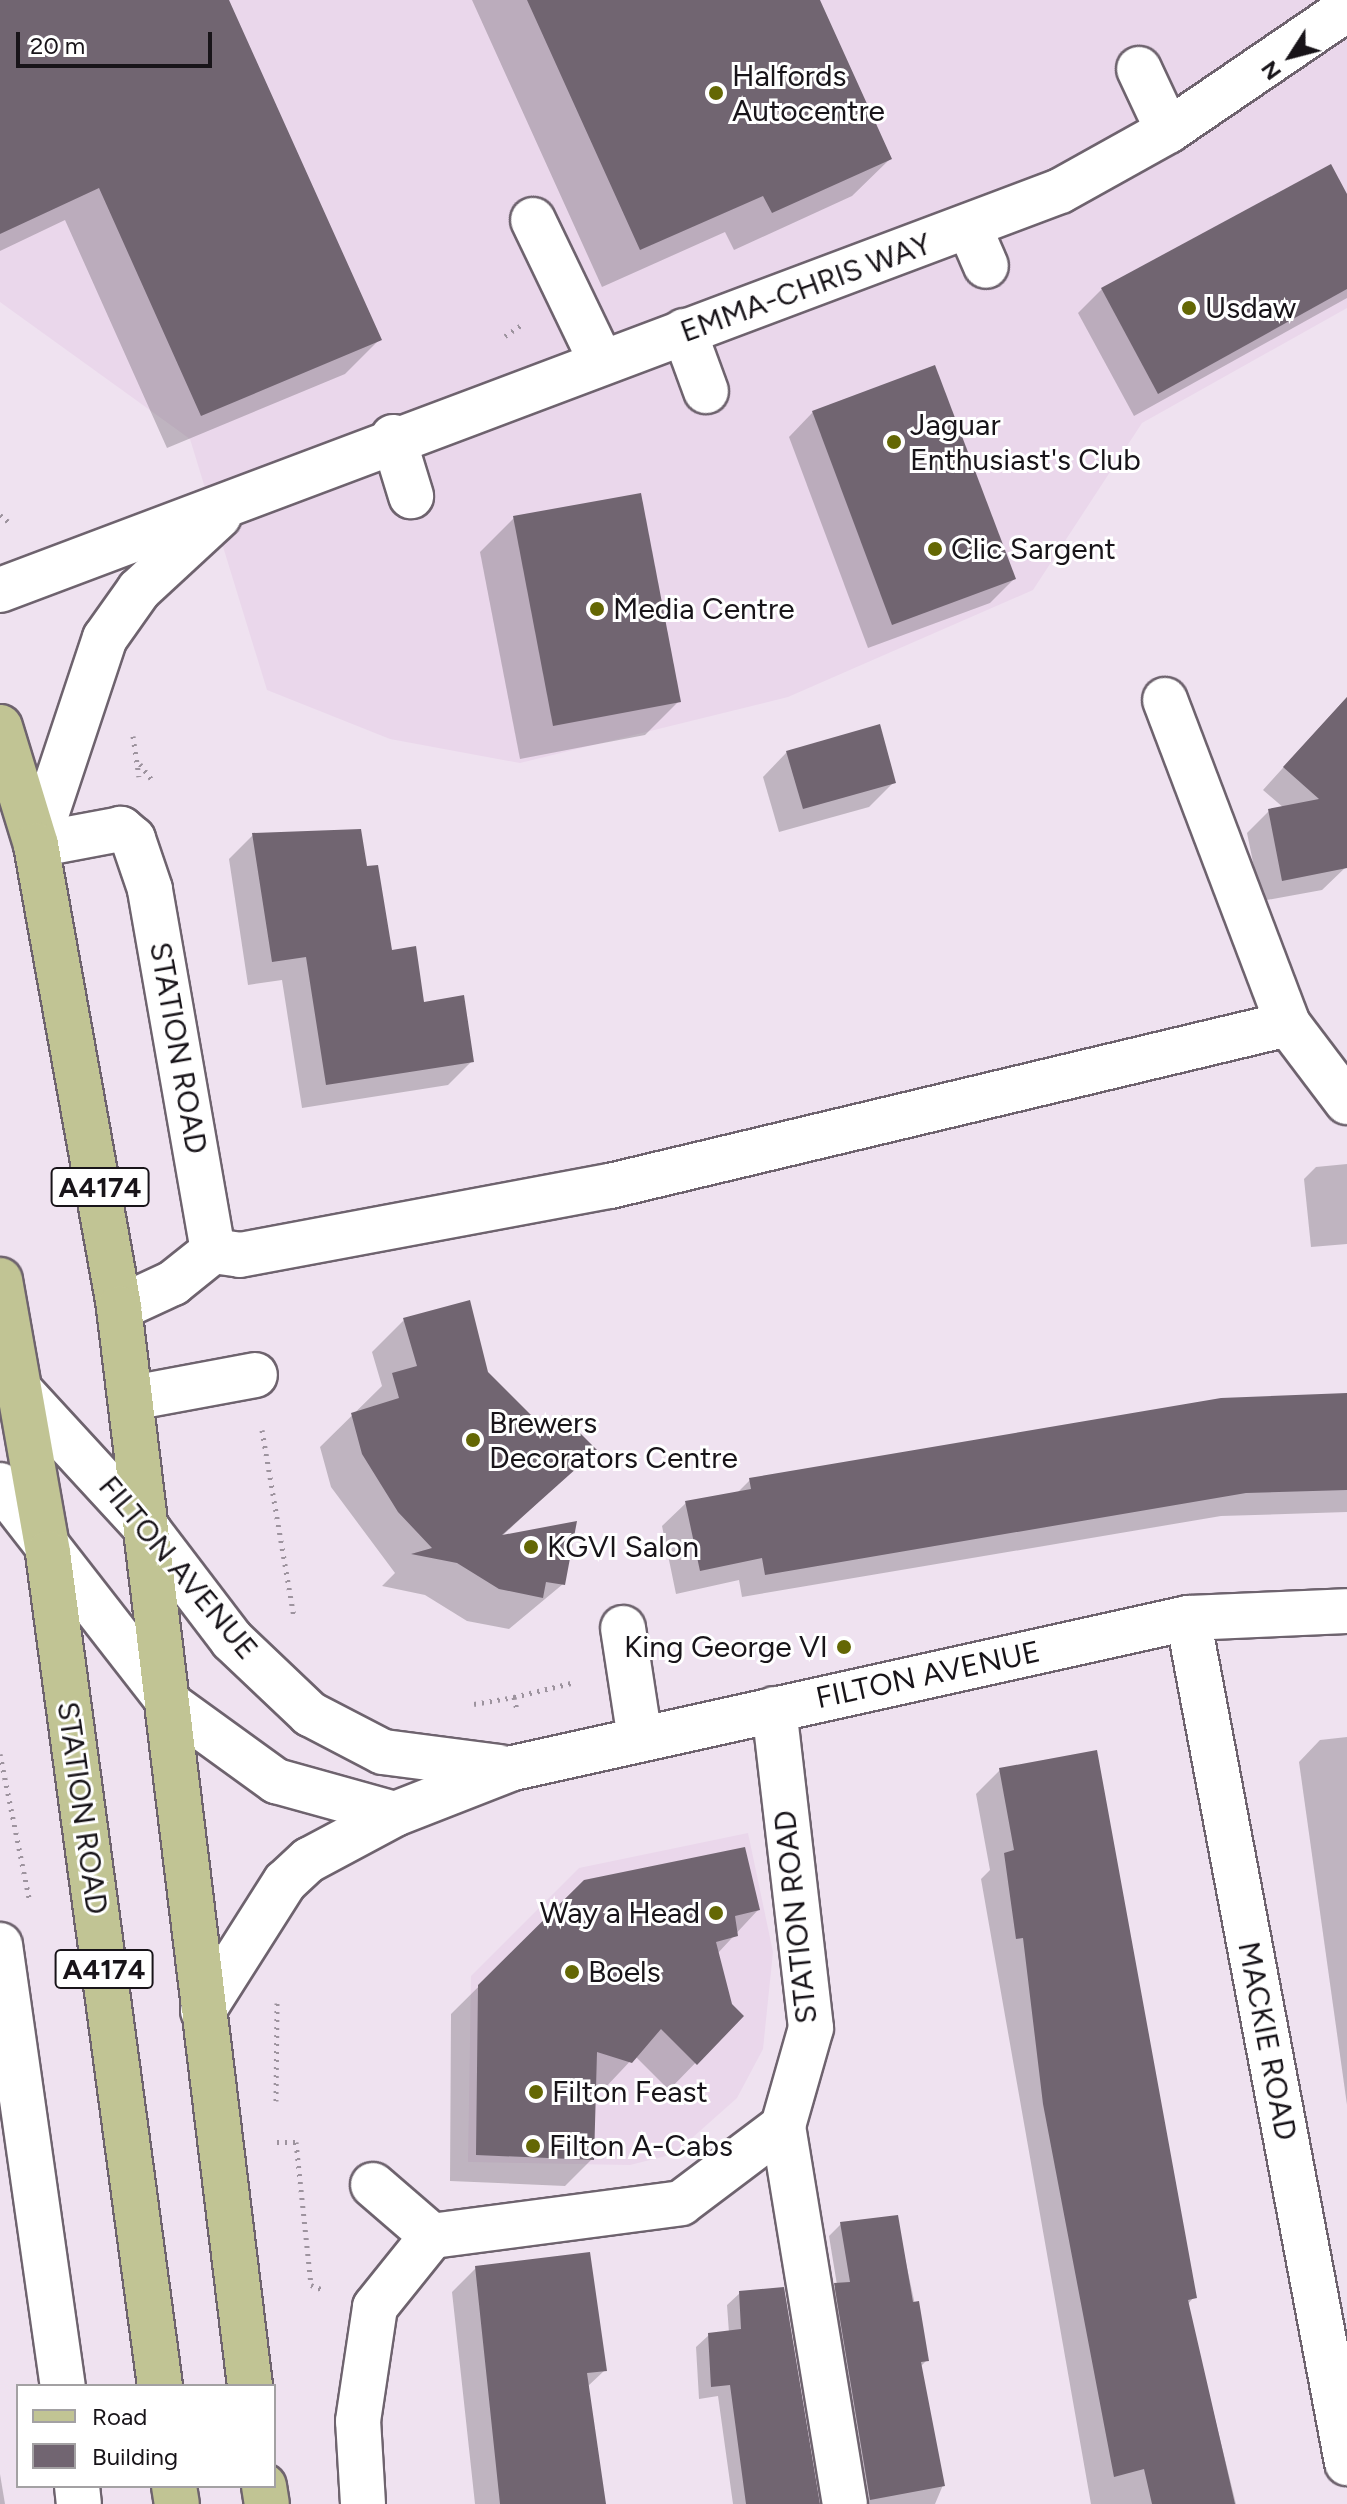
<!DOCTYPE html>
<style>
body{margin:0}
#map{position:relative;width:1347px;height:2504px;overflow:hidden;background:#efe2f0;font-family:Figtree,sans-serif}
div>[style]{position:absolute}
.built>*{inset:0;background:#ead7eb}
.shadow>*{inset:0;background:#0003}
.building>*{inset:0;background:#716571}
.path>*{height:5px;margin-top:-2.5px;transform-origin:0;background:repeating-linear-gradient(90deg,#9d939e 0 2px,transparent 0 8px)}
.roads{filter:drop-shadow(2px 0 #6e636e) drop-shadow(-2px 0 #6e636e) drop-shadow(0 2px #6e636e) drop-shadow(0 -2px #6e636e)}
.minor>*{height:44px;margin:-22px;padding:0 22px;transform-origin:22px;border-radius:22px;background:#fff}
.major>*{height:44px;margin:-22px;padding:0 22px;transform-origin:22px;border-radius:22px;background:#c1c494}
.dots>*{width:22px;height:22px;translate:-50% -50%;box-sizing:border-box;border:4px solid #fff;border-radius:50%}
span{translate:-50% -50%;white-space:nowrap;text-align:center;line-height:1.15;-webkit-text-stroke:6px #fff;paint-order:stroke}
.shield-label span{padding:2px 6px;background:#fff;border:2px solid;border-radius:6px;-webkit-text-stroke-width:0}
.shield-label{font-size:28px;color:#181419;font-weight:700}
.poi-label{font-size:30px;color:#181419}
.left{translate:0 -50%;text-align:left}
.right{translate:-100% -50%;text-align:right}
.street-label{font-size:30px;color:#181419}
.legend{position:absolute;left:16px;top:2384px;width:260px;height:104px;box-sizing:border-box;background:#fff;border:2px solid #a3a1a3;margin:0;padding:10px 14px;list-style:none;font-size:24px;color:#181419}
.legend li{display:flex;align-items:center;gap:16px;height:40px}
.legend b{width:40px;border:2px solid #a3a1a3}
.north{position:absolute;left:1251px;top:16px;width:80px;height:80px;-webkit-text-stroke:6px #fff;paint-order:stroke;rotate:234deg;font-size:22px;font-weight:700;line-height:32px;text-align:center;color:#181419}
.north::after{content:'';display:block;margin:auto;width:28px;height:36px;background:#181419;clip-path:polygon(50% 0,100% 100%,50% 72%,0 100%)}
.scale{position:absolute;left:16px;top:32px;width:196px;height:36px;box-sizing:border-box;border:4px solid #181419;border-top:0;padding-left:10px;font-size:24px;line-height:28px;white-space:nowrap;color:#181419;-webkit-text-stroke:6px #fff;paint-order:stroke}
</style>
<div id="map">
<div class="built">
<i style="clip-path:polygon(0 0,1347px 0,1347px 308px,1142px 423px,1033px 590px,788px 697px,520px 763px,390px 739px,267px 690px,190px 439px,0 302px)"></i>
<i style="clip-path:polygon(748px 1833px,773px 1952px,763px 2049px,737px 2098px,674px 2154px,630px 2165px,468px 2162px,471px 1976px,579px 1868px)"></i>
</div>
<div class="shadow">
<i style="clip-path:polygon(0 0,227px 0,379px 340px,345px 374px,167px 448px,65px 220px,0 251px)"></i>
<i style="clip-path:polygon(472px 0,818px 0,890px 159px,852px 196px,734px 250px,725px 232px,602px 287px)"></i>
<i style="clip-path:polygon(1347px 198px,1347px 298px,1134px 416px,1078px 313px,1102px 289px)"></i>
<i style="clip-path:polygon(813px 412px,1014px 579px,990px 603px,868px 648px,789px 437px)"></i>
<i style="clip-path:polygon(514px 518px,679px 701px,645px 735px,520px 759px,480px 552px)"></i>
<i style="clip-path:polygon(1347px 697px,1347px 866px,1322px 890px,1261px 901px,1247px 833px,1269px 811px,1284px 808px,1263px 790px)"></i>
<i style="clip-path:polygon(787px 752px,893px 783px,869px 807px,779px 832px,763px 777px)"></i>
<i style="clip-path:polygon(253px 835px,366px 868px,391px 952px,422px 1004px,472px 1061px,448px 1085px,302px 1108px,282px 980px,248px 985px,229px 859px)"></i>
<i style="clip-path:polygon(1347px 1164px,1347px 1244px,1311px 1247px,1304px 1179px,1316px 1167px)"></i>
<i style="clip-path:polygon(404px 1320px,486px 1373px,546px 1433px,594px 1450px,501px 1537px,563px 1584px,509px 1629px,467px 1621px,425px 1595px,382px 1586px,395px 1573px,331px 1487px,320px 1447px,382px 1386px,372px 1352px)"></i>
<i style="clip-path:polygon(1347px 1396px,1347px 1512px,1221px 1516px,742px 1597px,739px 1580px,676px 1594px,662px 1526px,686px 1503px,737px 1493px,750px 1480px)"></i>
<i style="clip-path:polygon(1347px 1737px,1347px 2105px,1299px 1762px,1320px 1740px)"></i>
<i style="clip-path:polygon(1000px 1770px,1194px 2297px,1187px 2305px,1236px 2504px,1091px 2504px,981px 1879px,990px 1870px,976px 1794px)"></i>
<i style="clip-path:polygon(585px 1881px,758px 1910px,717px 1954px,730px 2005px,741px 2016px,669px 2090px,635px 2056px,604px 2089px,594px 2086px,592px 2159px,565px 2186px,450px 2181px,451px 2014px)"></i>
<i style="clip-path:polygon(896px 2217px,927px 2360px,920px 2367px,943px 2485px,935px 2504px,857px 2504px,823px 2297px,837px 2285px,829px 2236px,841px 2224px)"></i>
<i style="clip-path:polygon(476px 2268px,605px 2370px,587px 2387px,604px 2504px,475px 2504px,452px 2292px)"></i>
<i style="clip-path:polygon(740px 2293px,818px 2504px,733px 2504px,718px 2396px,699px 2399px,696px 2347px,709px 2335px,729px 2333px,727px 2305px)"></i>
<i style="clip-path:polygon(0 2474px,5px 2504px,0 2504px)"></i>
</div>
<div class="building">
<i style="clip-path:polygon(0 0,229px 0,382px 340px,201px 416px,99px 188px,0 234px)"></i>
<i style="clip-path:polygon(527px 0,820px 0,892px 159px,772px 213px,763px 196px,640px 250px)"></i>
<i style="clip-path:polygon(1331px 164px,1347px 194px,1347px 289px,1158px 394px,1101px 288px)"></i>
<i style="clip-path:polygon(935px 365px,1016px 579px,892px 625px,812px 411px)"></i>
<i style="clip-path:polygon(641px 493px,681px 702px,553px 726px,513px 516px)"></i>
<i style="clip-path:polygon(1347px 697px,1347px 868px,1282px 881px,1268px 809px,1319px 799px,1283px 767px)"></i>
<i style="clip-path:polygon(880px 724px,896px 783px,803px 809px,786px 751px)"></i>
<i style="clip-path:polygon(361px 829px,367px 866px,378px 865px,392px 950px,416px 946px,424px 1002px,464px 995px,474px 1062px,326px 1085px,306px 957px,272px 962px,252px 833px)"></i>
<i style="clip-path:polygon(470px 1300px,488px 1372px,546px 1430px,562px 1415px,597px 1450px,502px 1535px,577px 1521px,565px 1585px,546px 1582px,543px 1598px,499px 1589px,457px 1563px,411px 1554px,432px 1548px,398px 1512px,362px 1454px,351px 1413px,399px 1398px,392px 1373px,417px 1366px,403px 1318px)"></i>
<i style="clip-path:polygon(1347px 1393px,1347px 1490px,1246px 1493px,765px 1575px,762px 1558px,700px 1571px,685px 1501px,751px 1489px,749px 1478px,1221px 1398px)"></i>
<i style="clip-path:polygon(1097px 1750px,1197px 2298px,1188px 2300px,1235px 2504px,1152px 2504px,1144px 2469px,1114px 2477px,1043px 2104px,1023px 1938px,1016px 1939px,1004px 1853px,1014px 1850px,999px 1768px)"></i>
<i style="clip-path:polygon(745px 1847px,760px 1910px,735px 1916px,738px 1936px,716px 1942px,732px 2004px,744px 2016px,697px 2065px,661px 2029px,632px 2063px,597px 2052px,594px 2160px,476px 2155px,478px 1985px,584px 1880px)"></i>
<i style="clip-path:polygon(898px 2215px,913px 2302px,919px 2301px,929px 2361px,921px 2362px,945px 2486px,870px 2500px,834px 2283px,850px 2282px,840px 2222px)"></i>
<i style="clip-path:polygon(590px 2252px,607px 2371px,587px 2373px,606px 2504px,500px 2504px,475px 2266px)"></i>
<i style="clip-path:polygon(784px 2287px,820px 2504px,746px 2504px,730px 2385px,711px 2387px,708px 2333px,741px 2329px,739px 2291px)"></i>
</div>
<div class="path">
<i style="left:505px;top:336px;width:22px;rotate:-34deg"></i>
<i style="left:0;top:515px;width:14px;rotate:39deg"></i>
<i style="left:133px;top:736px;width:41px;rotate:81.7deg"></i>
<i style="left:140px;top:764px;width:20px;rotate:53deg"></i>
<i style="left:262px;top:1430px;width:190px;rotate:80.3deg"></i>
<i style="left:514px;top:1697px;width:63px;rotate:-13.8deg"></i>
<i style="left:474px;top:1704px;width:41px;rotate:-9.9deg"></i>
<i style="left:514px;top:1697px;width:13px;rotate:77deg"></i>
<i style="left:0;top:1754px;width:147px;rotate:78.6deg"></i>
<i style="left:276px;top:2101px;width:98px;rotate:-89.4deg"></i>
<i style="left:277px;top:2142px;width:19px"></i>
<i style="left:296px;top:2142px;width:144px;rotate:84deg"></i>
<i style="left:311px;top:2285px;width:11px;rotate:22deg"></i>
</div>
<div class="roads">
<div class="minor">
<i style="left:1139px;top:69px;width:68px;rotate:64.9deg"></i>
<i style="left:533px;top:220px;width:157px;rotate:64.3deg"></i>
<i style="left:970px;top:229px;width:40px;rotate:66.6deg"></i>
<i style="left:684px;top:331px;width:64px;rotate:69.9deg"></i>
<i style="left:393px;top:437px;width:62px;rotate:73deg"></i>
<i style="left:0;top:590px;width:1133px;rotate:-20.63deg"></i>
<i style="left:1060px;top:191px;width:124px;rotate:-29.1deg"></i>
<i style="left:1168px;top:131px;width:217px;rotate:-34.3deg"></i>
<i style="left:1165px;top:700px;width:347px;rotate:69.2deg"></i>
<i style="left:1288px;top:1024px;width:98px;rotate:52.9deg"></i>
<i style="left:213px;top:1251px;width:27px;rotate:8deg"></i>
<i style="left:240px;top:1255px;width:376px;rotate:-10.6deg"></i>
<i style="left:610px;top:1186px;width:697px;rotate:-13.44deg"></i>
<i style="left:213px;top:1251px;width:367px;rotate:-99.9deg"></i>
<i style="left:150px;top:889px;width:53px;rotate:-108.8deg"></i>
<i style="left:133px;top:839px;width:16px;rotate:-140deg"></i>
<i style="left:121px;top:829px;width:86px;rotate:169.3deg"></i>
<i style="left:36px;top:845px;width:218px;rotate:-71.6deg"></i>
<i style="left:105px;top:638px;width:59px;rotate:-54.7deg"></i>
<i style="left:139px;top:590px;width:109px;rotate:-42.8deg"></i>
<i style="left:119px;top:1308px;width:60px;rotate:-24.8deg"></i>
<i style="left:173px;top:1283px;width:51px;rotate:-38.7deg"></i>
<i style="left:1px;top:1370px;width:219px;rotate:47.4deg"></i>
<i style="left:149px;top:1531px;width:137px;rotate:52.7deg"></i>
<i style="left:232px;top:1640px;width:108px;rotate:43.5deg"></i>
<i style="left:310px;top:1714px;width:82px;rotate:27.5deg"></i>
<i style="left:383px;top:1752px;width:117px;rotate:7.4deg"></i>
<i style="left:132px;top:1398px;width:125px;rotate:-10.6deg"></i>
<i style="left:0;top:1485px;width:279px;rotate:52.1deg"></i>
<i style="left:171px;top:1705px;width:130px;rotate:35.9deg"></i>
<i style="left:276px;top:1781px;width:123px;rotate:15.5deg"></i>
<i style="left:1188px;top:1618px;width:860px;rotate:79.34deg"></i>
<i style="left:623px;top:1628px;width:112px;rotate:81.3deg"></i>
<i style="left:0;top:1945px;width:445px;rotate:81.9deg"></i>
<i style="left:203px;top:2011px;width:153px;rotate:-57.6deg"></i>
<i style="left:285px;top:1882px;width:33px;rotate:-43deg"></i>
<i style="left:309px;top:1860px;width:98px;rotate:-28.1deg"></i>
<i style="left:395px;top:1814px;width:127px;rotate:-21.3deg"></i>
<i style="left:513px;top:1768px;width:691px;rotate:-12.53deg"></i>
<i style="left:1188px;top:1618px;width:159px;rotate:-2.5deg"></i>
<i style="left:783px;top:2126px;width:383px;rotate:80.7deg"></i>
<i style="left:373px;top:2185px;width:78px;rotate:40.8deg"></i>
<i style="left:77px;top:2486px;width:18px;rotate:84deg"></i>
<i style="left:363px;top:2504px;width:83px;rotate:-93.4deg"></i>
<i style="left:358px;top:2421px;width:115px;rotate:-81.5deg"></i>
<i style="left:375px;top:2307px;width:91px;rotate:-51.2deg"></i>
<i style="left:432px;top:2236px;width:251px;rotate:-7.5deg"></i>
<i style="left:681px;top:2203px;width:128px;rotate:-37deg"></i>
<i style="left:783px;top:2126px;width:102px;rotate:-74.1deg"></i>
<i style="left:811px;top:2028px;width:321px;rotate:-96.6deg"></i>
</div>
<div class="major">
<i style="left:0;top:727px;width:123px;rotate:73deg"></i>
<i style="left:36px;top:845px;width:470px;rotate:79.8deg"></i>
<i style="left:119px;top:1308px;width:1086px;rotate:83.07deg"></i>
<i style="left:0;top:1280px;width:277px;rotate:80deg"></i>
<i style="left:48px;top:1553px;width:840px;rotate:82.34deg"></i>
<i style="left:174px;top:2486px;width:18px;rotate:81deg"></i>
<i style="left:264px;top:2486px;width:18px;rotate:81deg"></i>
</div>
</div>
<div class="dots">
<i style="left:716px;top:93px;background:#646704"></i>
<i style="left:1189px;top:308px;background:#646704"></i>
<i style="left:894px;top:442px;background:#646704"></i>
<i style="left:935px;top:549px;background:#646704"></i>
<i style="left:597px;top:609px;background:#646704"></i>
<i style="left:473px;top:1440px;background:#646704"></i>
<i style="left:531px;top:1547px;background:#646704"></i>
<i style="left:844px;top:1647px;background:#646704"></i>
<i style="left:716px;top:1913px;background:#646704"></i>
<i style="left:572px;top:1972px;background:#646704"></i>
<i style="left:536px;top:2092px;background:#646704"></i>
<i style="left:533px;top:2146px;background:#646704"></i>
</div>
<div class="shield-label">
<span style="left:100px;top:1187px">A4174</span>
<span style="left:104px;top:1969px">A4174</span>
</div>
<div class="poi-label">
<span class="left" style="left:732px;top:93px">Halfords<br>Autocentre</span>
<span class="left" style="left:1205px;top:308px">Usdaw</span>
<span class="left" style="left:910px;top:442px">Jaguar<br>Enthusiast's Club</span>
<span class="left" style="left:951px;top:549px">Clic Sargent</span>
<span class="left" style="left:613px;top:609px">Media Centre</span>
<span class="left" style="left:489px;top:1440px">Brewers<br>Decorators Centre</span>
<span class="left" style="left:547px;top:1547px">KGVI Salon</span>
<span class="right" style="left:828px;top:1647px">King George VI</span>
<span class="right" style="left:700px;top:1913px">Way a Head</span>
<span class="left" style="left:588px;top:1972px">Boels</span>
<span class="left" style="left:552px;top:2092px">Filton Feast</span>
<span class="left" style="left:549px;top:2146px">Filton A-Cabs</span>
</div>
<div class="street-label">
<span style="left:806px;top:288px;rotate:-20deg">EMMA-CHRIS WAY</span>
<span style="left:178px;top:1048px;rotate:80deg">STATION ROAD</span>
<span style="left:178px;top:1568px;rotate:50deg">FILTON AVENUE</span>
<span style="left:928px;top:1675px;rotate:-12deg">FILTON AVENUE</span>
<span style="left:82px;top:1808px;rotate:82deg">STATION ROAD</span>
<span style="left:796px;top:1917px;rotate:-96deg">STATION ROAD</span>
<span style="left:1267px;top:2041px;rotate:79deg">MACKIE ROAD</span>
</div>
<ul class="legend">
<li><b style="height:10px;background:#c1c494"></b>Road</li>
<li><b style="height:22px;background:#716571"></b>Building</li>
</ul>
<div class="north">N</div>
<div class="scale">20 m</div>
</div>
